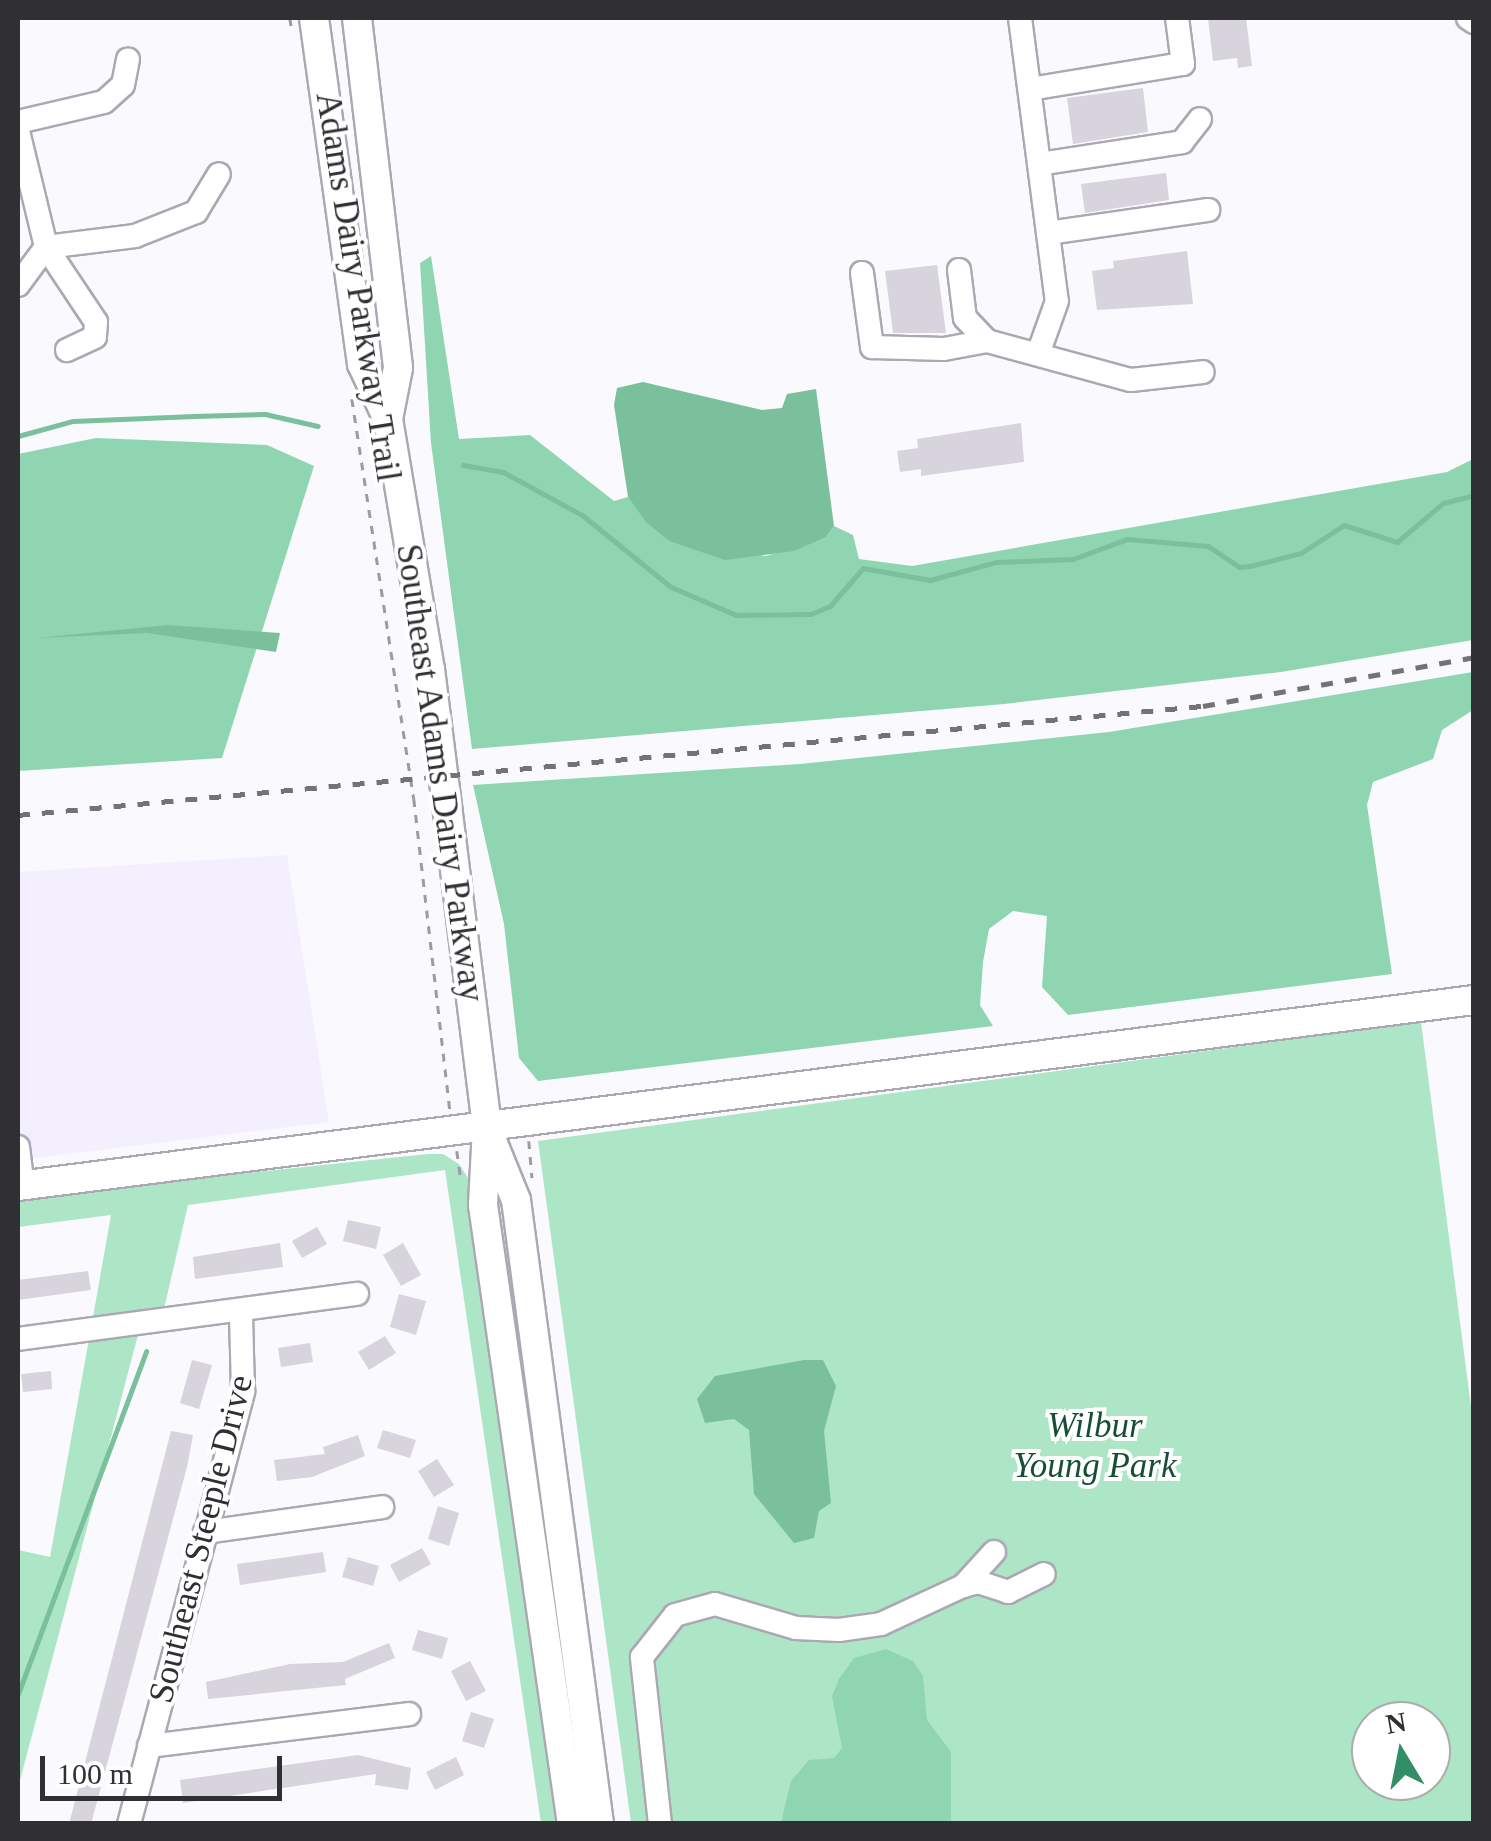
<!DOCTYPE html>
<style>
body{margin:0}
#map{position:relative;width:1491px;height:1841px;overflow:hidden;background:#faf9fd;font-family:"Times New Roman",serif}
div>[style]{position:absolute}
.built>*{inset:0;background:#f3effe}
.green>*{inset:0;background:#ace6c7}
.forest>*{inset:0;background:#8fd5b1}
.water>*{inset:0;background:#7ac09c}
.stream>*{height:5px;margin:-2.5px;padding:0 2.5px;transform-origin:2.5px;border-radius:2.5px;background:#7ac09c}
.building>*{inset:0;background:#d7d4de}
.path>*{height:2.5px;margin-top:-1.25px;transform-origin:0;background:repeating-linear-gradient(90deg,#9c9b9f 0 8px,transparent 0 16px)}
.roads{filter:drop-shadow(2px 0 #aba8b3) drop-shadow(-2px 0 #aba8b3) drop-shadow(0 2px #aba8b3) drop-shadow(0 -2px #aba8b3)}
.minor>*{height:22px;margin:-11px;padding:0 11px;transform-origin:11px;border-radius:11px;background:#fff}
.major>*{height:28px;margin:-14px;padding:0 14px;transform-origin:14px;border-radius:14px;background:#fff}
.rail>*{height:5px;margin-top:-2.5px;transform-origin:0;background:repeating-linear-gradient(90deg,#737276 0 12px,transparent 0 24px)}
span{translate:-50% -50%;white-space:nowrap;text-align:center;line-height:1.15;-webkit-text-stroke:8px #fff;paint-order:stroke}
.street-label{font-size:35px;color:#302f33}
.park-label{font-size:35px;color:#174e36;font-style:italic}
.frame{position:absolute;inset:0;border:20px solid #302f33;pointer-events:none}
.north{position:absolute;left:1351px;top:1701px;width:100px;height:100px;box-sizing:border-box;background:#fff;border:2px solid #acacad;border-radius:50%;rotate:350deg;font-size:28px;font-weight:700;line-height:40px;text-align:center;color:#302f33}
.north::after{content:'';display:block;margin:auto;width:35px;height:45px;background:#318e66;clip-path:polygon(50% 0,100% 100%,50% 72%,0 100%)}
.scale{position:absolute;left:40px;top:1756px;width:242px;height:45px;box-sizing:border-box;border:5px solid #302f33;border-top:0;padding-left:12px;font-size:30px;line-height:35px;white-space:nowrap;color:#302f33;-webkit-text-stroke:8px #fff;paint-order:stroke}
</style>
<div id="map">
<div class="built">
<i style="clip-path:polygon(287px 855px,329px 1122px,18px 1160px,18px 872px)"></i>
</div>
<div class="green">
<i style="clip-path:polygon(evenodd,1421px 1022px,1473px 1422px,1473px 1823px,631px 1823px,538px 1141px,1421px 1022px,1371px 1721px,1431px 1721px,1431px 1781px,1371px 1781px,1371px 1721px)"></i>
<i style="clip-path:polygon(428px 1154px,443px 1154px,459px 1164px,472px 1184px,563px 1823px,541px 1823px,445px 1170px,188px 1205px,164px 1309px,93px 1317px,111px 1215px,18px 1227px,18px 1197px)"></i>
<i style="clip-path:polygon(138px 1335px,18px 1788px,18px 1550px,50px 1557px,89px 1339px)"></i>
</div>
<div class="forest">
<i style="clip-path:polygon(431px 256px,459px 439px,530px 435px,614px 501px,628px 497px,669px 541px,766px 556px,826px 537px,834px 526px,853px 535px,859px 559px,912px 566px,1447px 472px,1473px 459px,1473px 640px,1281px 672px,1004px 704px,472px 749px,431px 443px,420px 263px)"></i>
<i style="clip-path:polygon(96px 438px,267px 445px,314px 466px,222px 758px,18px 771px,18px 454px)"></i>
<i style="clip-path:polygon(1473px 672px,1473px 710px,1442px 730px,1433px 759px,1373px 782px,1367px 805px,1392px 974px,1068px 1015px,1042px 987px,1047px 916px,1013px 911px,989px 929px,983px 962px,980px 1005px,993px 1026px,538px 1081px,519px 1058px,504px 924px,473px 785px,800px 764px,1109px 732px)"></i>
<i style="clip-path:polygon(886px 1649px,913px 1661px,923px 1676px,927px 1720px,951px 1752px,951px 1823px,781px 1823px,791px 1781px,809px 1760px,834px 1758px,842px 1748px,832px 1696px,839px 1679px,854px 1658px)"></i>
</div>
<div class="water">
<i style="clip-path:polygon(643px 382px,762px 410px,782px 408px,787px 394px,816px 389px,834px 526px,826px 537px,794px 551px,725px 560px,669px 541px,646px 522px,628px 497px,614px 405px,617px 388px)"></i>
<i style="clip-path:polygon(168px 625px,280px 633px,276px 652px,147px 633px,37px 638px)"></i>
<i style="clip-path:polygon(804px 1360px,823px 1360px,836px 1386px,824px 1431px,831px 1503px,819px 1511px,814px 1538px,794px 1543px,754px 1494px,749px 1430px,734px 1419px,705px 1423px,697px 1399px,715px 1376px)"></i>
</div>
<div class="stream">
<i style="left:18px;top:436px;width:57px;rotate:-15.3deg"></i>
<i style="left:73px;top:421px;width:121px;rotate:-2.4deg"></i>
<i style="left:194px;top:416px;width:71px;rotate:-1.6deg"></i>
<i style="left:265px;top:414px;width:54px;rotate:12.8deg"></i>
<i style="left:463px;top:465px;width:41px;rotate:9.9deg"></i>
<i style="left:503px;top:472px;width:90px;rotate:28.6deg"></i>
<i style="left:582px;top:515px;width:114px;rotate:39deg"></i>
<i style="left:671px;top:587px;width:71px;rotate:23.3deg"></i>
<i style="left:736px;top:615px;width:75px;rotate:-0.8deg"></i>
<i style="left:811px;top:614px;width:21px;rotate:-23deg"></i>
<i style="left:830px;top:606px;width:50px;rotate:-49deg"></i>
<i style="left:863px;top:568px;width:68px;rotate:10.2deg"></i>
<i style="left:930px;top:580px;width:68px;rotate:-15.3deg"></i>
<i style="left:996px;top:562px;width:77px;rotate:-2.2deg"></i>
<i style="left:1073px;top:559px;width:58px;rotate:-20.3deg"></i>
<i style="left:1127px;top:539px;width:81px;rotate:4.9deg"></i>
<i style="left:1208px;top:546px;width:37px;rotate:34deg"></i>
<i style="left:1239px;top:567px;width:11px;rotate:-5deg"></i>
<i style="left:1250px;top:566px;width:53px;rotate:-14.3deg"></i>
<i style="left:1301px;top:553px;width:51px;rotate:-33.1deg"></i>
<i style="left:1344px;top:525px;width:56px;rotate:17.8deg"></i>
<i style="left:1397px;top:542px;width:60px;rotate:-40.3deg"></i>
<i style="left:1443px;top:503px;width:32px;rotate:-14deg"></i>
<i style="left:18px;top:1694px;width:366px;rotate:-69.5deg"></i>
</div>
<div class="building">
<i style="clip-path:polygon(1208px 18px,1246px 18px,1252px 66px,1238px 68px,1237px 58px,1213px 61px)"></i>
<i style="clip-path:polygon(1143px 88px,1148px 132px,1073px 144px,1067px 98px)"></i>
<i style="clip-path:polygon(1166px 173px,1169px 200px,1085px 213px,1081px 184px)"></i>
<i style="clip-path:polygon(1187px 251px,1193px 304px,1097px 310px,1092px 271px,1114px 268px,1113px 261px)"></i>
<i style="clip-path:polygon(937px 265px,946px 333px,893px 333px,885px 271px)"></i>
<i style="clip-path:polygon(1021px 423px,1024px 462px,921px 476px,921px 469px,900px 472px,897px 451px,918px 448px,917px 439px)"></i>
<i style="clip-path:polygon(348px 1220px,381px 1227px,376px 1249px,343px 1241px)"></i>
<i style="clip-path:polygon(317px 1227px,327px 1244px,302px 1258px,292px 1241px)"></i>
<i style="clip-path:polygon(280px 1243px,283px 1267px,195px 1279px,193px 1257px)"></i>
<i style="clip-path:polygon(403px 1243px,421px 1275px,401px 1286px,383px 1255px)"></i>
<i style="clip-path:polygon(88px 1271px,91px 1290px,18px 1300px,18px 1280px)"></i>
<i style="clip-path:polygon(399px 1294px,426px 1301px,416px 1335px,390px 1327px)"></i>
<i style="clip-path:polygon(385px 1336px,396px 1353px,369px 1370px,358px 1352px)"></i>
<i style="clip-path:polygon(310px 1343px,313px 1362px,281px 1367px,278px 1348px)"></i>
<i style="clip-path:polygon(192px 1360px,212px 1365px,199px 1409px,180px 1403px)"></i>
<i style="clip-path:polygon(51px 1371px,52px 1389px,23px 1392px,21px 1374px)"></i>
<i style="clip-path:polygon(383px 1430px,416px 1440px,410px 1458px,377px 1448px)"></i>
<i style="clip-path:polygon(171px 1431px,193px 1435px,187px 1467px,91px 1824px,69px 1824px)"></i>
<i style="clip-path:polygon(358px 1435px,365px 1456px,312px 1477px,277px 1481px,274px 1460px,325px 1454px,323px 1447px)"></i>
<i style="clip-path:polygon(437px 1459px,454px 1485px,434px 1497px,418px 1471px)"></i>
<i style="clip-path:polygon(438px 1506px,459px 1513px,449px 1546px,428px 1539px)"></i>
<i style="clip-path:polygon(422px 1548px,431px 1564px,399px 1582px,390px 1565px)"></i>
<i style="clip-path:polygon(323px 1552px,326px 1572px,240px 1585px,237px 1564px)"></i>
<i style="clip-path:polygon(348px 1557px,379px 1566px,373px 1586px,342px 1577px)"></i>
<i style="clip-path:polygon(418px 1630px,448px 1638px,442px 1659px,412px 1650px)"></i>
<i style="clip-path:polygon(389px 1643px,395px 1658px,345px 1679px,346px 1685px,208px 1699px,206px 1682px,290px 1664px,343px 1662px)"></i>
<i style="clip-path:polygon(470px 1661px,486px 1691px,466px 1701px,451px 1671px)"></i>
<i style="clip-path:polygon(471px 1712px,494px 1719px,484px 1748px,462px 1741px)"></i>
<i style="clip-path:polygon(358px 1755px,411px 1768px,408px 1790px,375px 1785px,376px 1774px,183px 1803px,180px 1780px)"></i>
<i style="clip-path:polygon(456px 1757px,464px 1775px,435px 1790px,426px 1772px)"></i>
</div>
<div class="path">
<i style="left:290px;top:18px;width:13px;rotate:81deg"></i>
<i style="left:352px;top:399px;width:405px;rotate:81.2deg"></i>
<i style="left:414px;top:799px;width:312px;rotate:83.4deg"></i>
<i style="left:529px;top:1141px;width:37px;rotate:85deg"></i>
<i style="left:457px;top:1151px;width:27px;rotate:82deg"></i>
</div>
<div class="roads">
<div class="minor">
<i style="left:1020px;top:18px;width:285px;rotate:82.6deg"></i>
<i style="left:1057px;top:301px;width:56px;rotate:109.7deg"></i>
<i style="left:1468px;top:18px;width:7px;rotate:34deg"></i>
<i style="left:1030px;top:89px;width:155px;rotate:-9.3deg"></i>
<i style="left:1183px;top:64px;width:46px;rotate:-97.4deg"></i>
<i style="left:18px;top:122px;width:88px;rotate:-13.1deg"></i>
<i style="left:104px;top:102px;width:25px;rotate:-42deg"></i>
<i style="left:123px;top:85px;width:26px;rotate:-79deg"></i>
<i style="left:18px;top:131px;width:119px;rotate:76.4deg"></i>
<i style="left:46px;top:247px;width:90px;rotate:56.3deg"></i>
<i style="left:96px;top:322px;width:15px;rotate:94deg"></i>
<i style="left:95px;top:337px;width:31px;rotate:155deg"></i>
<i style="left:1039px;top:164px;width:145px;rotate:-8.7deg"></i>
<i style="left:1182px;top:142px;width:29px;rotate:-52deg"></i>
<i style="left:1048px;top:233px;width:162px;rotate:-8.2deg"></i>
<i style="left:959px;top:270px;width:48px;rotate:82.9deg"></i>
<i style="left:965px;top:318px;width:32px;rotate:46deg"></i>
<i style="left:862px;top:273px;width:75px;rotate:82.3deg"></i>
<i style="left:872px;top:347px;width:72px;rotate:1.6deg"></i>
<i style="left:944px;top:349px;width:44px;rotate:-10.5deg"></i>
<i style="left:987px;top:341px;width:149px;rotate:15.2deg"></i>
<i style="left:1131px;top:380px;width:72px;rotate:-6.3deg"></i>
<i style="left:18px;top:285px;width:47px;rotate:-53.6deg"></i>
<i style="left:46px;top:247px;width:90px;rotate:-7deg"></i>
<i style="left:135px;top:236px;width:66px;rotate:-21.5deg"></i>
<i style="left:196px;top:212px;width:44px;rotate:-58.8deg"></i>
<i style="left:18px;top:1147px;width:39px;rotate:83deg"></i>
<i style="left:18px;top:1339px;width:342px;rotate:-7.6deg"></i>
<i style="left:205px;top:1532px;width:179px;rotate:-8deg"></i>
<i style="left:963px;top:1586px;width:46px;rotate:-47.6deg"></i>
<i style="left:149px;top:1746px;width:262px;rotate:-7deg"></i>
<i style="left:129px;top:1824px;width:448px;rotate:-75.2deg"></i>
<i style="left:243px;top:1391px;width:79px;rotate:-91.5deg"></i>
<i style="left:660px;top:1824px;width:168px;rotate:-96.2deg"></i>
<i style="left:642px;top:1657px;width:53px;rotate:-51.8deg"></i>
<i style="left:675px;top:1615px;width:41px;rotate:-15.4deg"></i>
<i style="left:715px;top:1604px;width:84px;rotate:16.5deg"></i>
<i style="left:796px;top:1628px;width:43px;rotate:2.7deg"></i>
<i style="left:839px;top:1630px;width:42px;rotate:-8.1deg"></i>
<i style="left:881px;top:1624px;width:90px;rotate:-24.9deg"></i>
<i style="left:963px;top:1586px;width:16px;rotate:-15deg"></i>
<i style="left:978px;top:1582px;width:32px;rotate:18deg"></i>
<i style="left:1008px;top:1592px;width:40px;rotate:-26.6deg"></i>
</div>
<div class="major">
<i style="left:314px;top:18px;width:349px;rotate:82.1deg"></i>
<i style="left:362px;top:364px;width:61px;rotate:64.7deg"></i>
<i style="left:388px;top:419px;width:254px;rotate:80.5deg"></i>
<i style="left:430px;top:669px;width:463px;rotate:82.9deg"></i>
<i style="left:487px;top:1128px;width:77px;rotate:93deg"></i>
<i style="left:483px;top:1205px;width:625px;rotate:81.82deg"></i>
<i style="left:357px;top:18px;width:352px;rotate:83.3deg"></i>
<i style="left:398px;top:368px;width:52px;rotate:101.1deg"></i>
<i style="left:490px;top:1136px;width:69px;rotate:67.9deg"></i>
<i style="left:516px;top:1200px;width:629px;rotate:82.42deg"></i>
<i style="left:18px;top:1186px;width:1468px;rotate:-7.28deg"></i>
</div>
</div>
<div class="rail">
<i style="left:18px;top:815px;width:1190px;rotate:-5.26deg"></i>
<i style="left:1203px;top:706px;width:275px;rotate:-10.2deg"></i>
</div>
<div class="street-label">
<span style="left:358px;top:287px;rotate:81deg">Adams Dairy Parkway Trail</span>
<span style="left:440px;top:773px;rotate:82deg">Southeast Adams Dairy Parkway</span>
<span style="left:201px;top:1539px;rotate:-76deg">Southeast Steeple Drive</span>
</div>
<div class="park-label">
<span style="left:1095px;top:1446px">Wilbur<br>Young Park</span>
</div>
<div class="frame"></div>
<div class="north">N</div>
<div class="scale">100 m</div>
</div>
